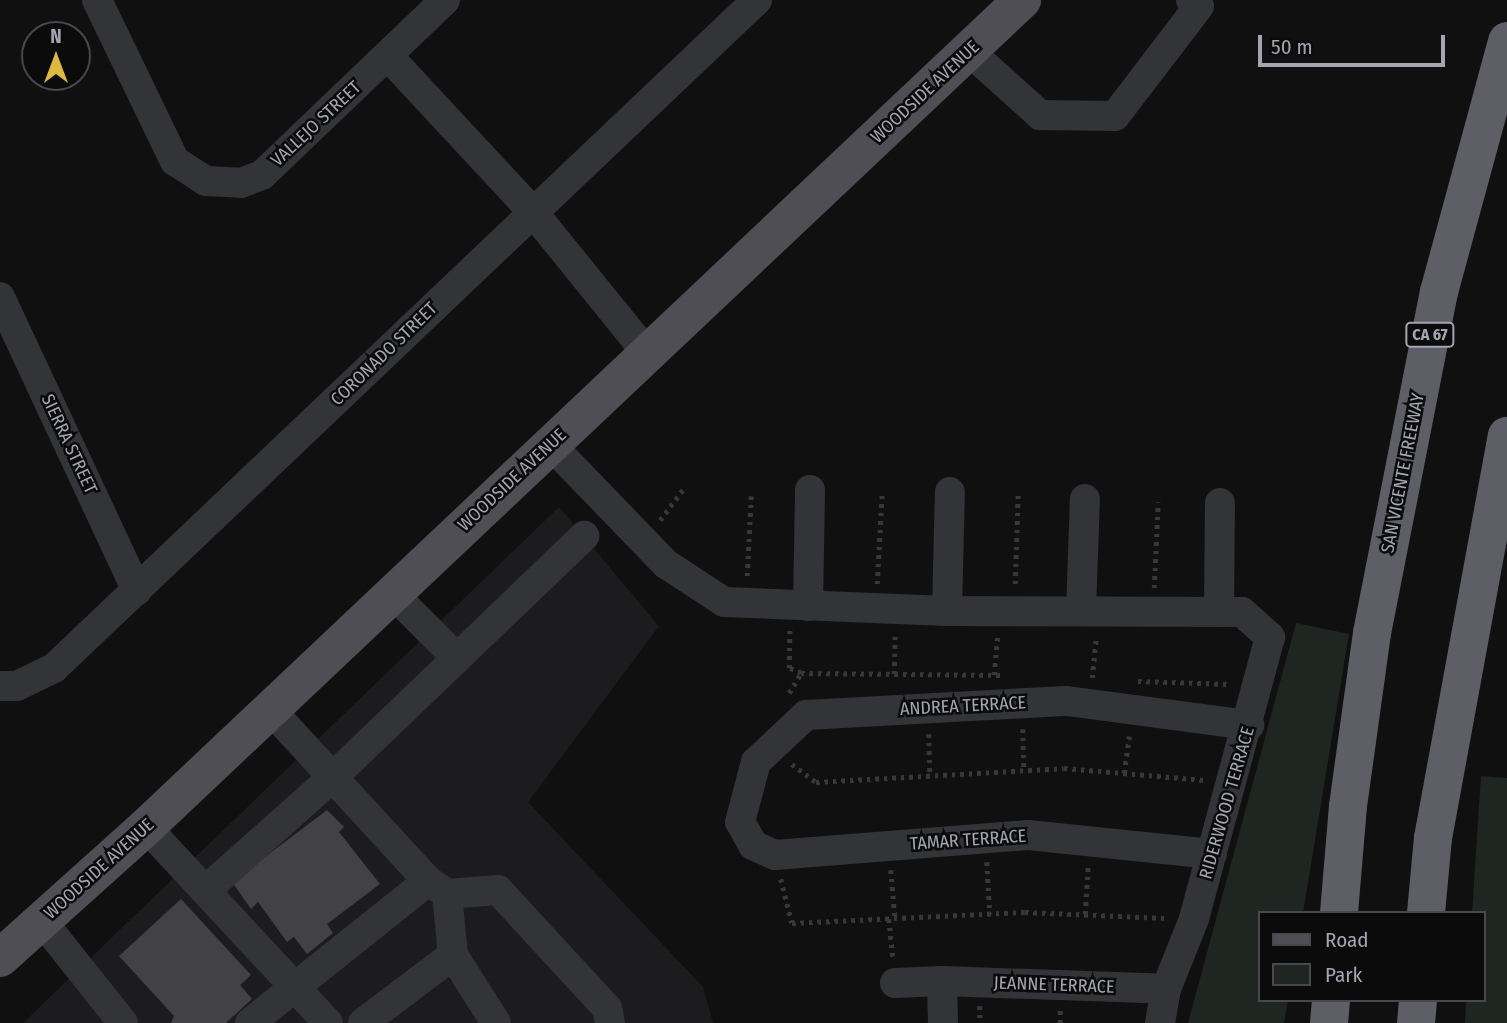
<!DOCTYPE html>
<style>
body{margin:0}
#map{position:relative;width:1507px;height:1023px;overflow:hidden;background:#101011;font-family:"Fira Sans Condensed",sans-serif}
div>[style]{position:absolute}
.built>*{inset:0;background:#1c1c1e}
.green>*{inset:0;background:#1f2520}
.building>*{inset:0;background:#424246}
.path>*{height:4.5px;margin-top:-2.25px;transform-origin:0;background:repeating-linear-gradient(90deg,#37383d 0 3.5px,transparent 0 8.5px)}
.minor>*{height:30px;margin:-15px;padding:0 15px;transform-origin:15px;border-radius:15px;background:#333438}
.major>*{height:38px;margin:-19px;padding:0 19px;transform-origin:19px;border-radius:19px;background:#4e4e54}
.highway>*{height:38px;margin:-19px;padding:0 19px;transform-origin:19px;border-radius:19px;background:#5e5f66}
span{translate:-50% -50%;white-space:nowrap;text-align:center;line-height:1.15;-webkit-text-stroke:5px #0b0b0c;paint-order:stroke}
.shield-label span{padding:2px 5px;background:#0b0b0c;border:2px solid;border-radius:5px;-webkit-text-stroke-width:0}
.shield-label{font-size:16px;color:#a3a5b0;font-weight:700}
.street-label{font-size:18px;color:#a3a5b0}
.legend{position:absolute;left:1258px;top:911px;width:228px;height:91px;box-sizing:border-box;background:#0b0b0c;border:2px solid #48494e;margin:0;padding:9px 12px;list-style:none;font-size:21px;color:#a3a5b0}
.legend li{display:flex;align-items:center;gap:14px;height:35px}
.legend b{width:35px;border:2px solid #48494e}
.north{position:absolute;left:21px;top:21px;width:70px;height:70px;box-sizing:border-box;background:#0b0b0c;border:2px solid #48494e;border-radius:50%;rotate:0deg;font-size:19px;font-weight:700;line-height:28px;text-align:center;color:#a3a5b0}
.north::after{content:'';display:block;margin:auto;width:24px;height:32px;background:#ddba3c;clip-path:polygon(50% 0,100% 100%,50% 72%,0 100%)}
.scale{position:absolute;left:1258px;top:35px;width:187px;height:32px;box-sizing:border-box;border:4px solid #a3a5b0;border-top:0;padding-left:9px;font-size:21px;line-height:24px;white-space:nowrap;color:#a3a5b0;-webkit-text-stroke:5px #0b0b0c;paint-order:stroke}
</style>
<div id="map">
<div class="built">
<i style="clip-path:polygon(559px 507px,659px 626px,528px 802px,703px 987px,713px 1023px,23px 1023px)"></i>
</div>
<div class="green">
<i style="clip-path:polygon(1296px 623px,1349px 634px,1303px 913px,1260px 913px,1260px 1000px,1288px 1000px,1284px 1023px,1188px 1023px)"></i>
<i style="clip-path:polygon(1481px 776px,1507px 778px,1507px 1023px,1465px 1023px,1466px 1000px,1484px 1000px,1484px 913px,1472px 913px)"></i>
</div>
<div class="building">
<i style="clip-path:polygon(327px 810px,344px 827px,339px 832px,380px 884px,327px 924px,333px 933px,307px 954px,294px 937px,287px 942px,258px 902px,251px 909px,232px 882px)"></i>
<i style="clip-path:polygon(181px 899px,251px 975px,240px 985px,252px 999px,226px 1023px,171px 1023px,174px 1016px,119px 956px)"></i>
</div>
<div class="path">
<i style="left:660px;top:520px;width:41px;rotate:-52.9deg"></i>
<i style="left:747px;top:576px;width:80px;rotate:-87.1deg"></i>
<i style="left:877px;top:584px;width:93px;rotate:-86.9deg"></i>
<i style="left:1015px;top:584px;width:90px;rotate:-88.1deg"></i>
<i style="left:1154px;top:588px;width:86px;rotate:-87.3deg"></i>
<i style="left:801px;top:673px;width:199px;rotate:0.6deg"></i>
<i style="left:894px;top:674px;width:41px;rotate:-88.6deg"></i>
<i style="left:994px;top:675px;width:38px;rotate:-85deg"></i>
<i style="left:1092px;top:678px;width:40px;rotate:-84.3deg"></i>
<i style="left:1138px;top:681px;width:92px;rotate:1.9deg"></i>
<i style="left:789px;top:693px;width:23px;rotate:-59deg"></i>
<i style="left:801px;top:673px;width:13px;rotate:-157deg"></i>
<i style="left:789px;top:668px;width:39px;rotate:-89deg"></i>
<i style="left:1023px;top:729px;width:42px;rotate:88.6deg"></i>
<i style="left:929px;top:734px;width:42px;rotate:88.6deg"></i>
<i style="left:792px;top:764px;width:30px;rotate:37deg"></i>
<i style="left:816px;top:782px;width:248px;rotate:-3.2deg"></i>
<i style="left:1064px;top:768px;width:141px;rotate:4.9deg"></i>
<i style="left:1124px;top:773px;width:37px;rotate:-82deg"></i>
<i style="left:987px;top:862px;width:52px;rotate:86.7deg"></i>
<i style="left:891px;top:870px;width:48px;rotate:85.2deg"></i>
<i style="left:781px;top:879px;width:45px;rotate:76deg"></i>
<i style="left:792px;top:923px;width:233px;rotate:-2.7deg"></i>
<i style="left:1025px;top:912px;width:140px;rotate:2.5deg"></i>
<i style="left:1085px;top:914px;width:48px;rotate:-86.4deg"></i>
<i style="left:889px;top:919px;width:39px;rotate:84deg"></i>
<i style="left:980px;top:1006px;width:17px;rotate:90deg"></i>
<i style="left:1060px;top:1023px;width:13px;rotate:-90deg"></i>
</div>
<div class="minor">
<i style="left:97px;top:0;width:179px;rotate:64.2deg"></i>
<i style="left:175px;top:161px;width:37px;rotate:33deg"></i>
<i style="left:206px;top:181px;width:35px;rotate:3deg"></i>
<i style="left:241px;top:183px;width:22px;rotate:-21deg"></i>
<i style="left:262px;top:175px;width:253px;rotate:-43.7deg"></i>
<i style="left:969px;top:51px;width:96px;rotate:42deg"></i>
<i style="left:1040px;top:115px;width:75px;rotate:0.8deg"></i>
<i style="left:1115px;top:116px;width:138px;rotate:-52.6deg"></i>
<i style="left:1199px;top:6px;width:10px;rotate:-143deg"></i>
<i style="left:388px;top:56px;width:212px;rotate:47.1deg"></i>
<i style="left:532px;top:211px;width:183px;rotate:51deg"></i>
<i style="left:0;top:297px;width:324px;rotate:65deg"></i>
<i style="left:550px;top:444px;width:167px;rotate:46deg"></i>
<i style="left:666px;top:564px;width:69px;rotate:33.2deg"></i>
<i style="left:724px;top:602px;width:223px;rotate:2.3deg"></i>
<i style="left:947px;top:611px;width:295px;rotate:0.2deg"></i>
<i style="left:1242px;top:612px;width:38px;rotate:42deg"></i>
<i style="left:1270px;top:637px;width:292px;rotate:105.1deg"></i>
<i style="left:1194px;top:919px;width:75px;rotate:111.8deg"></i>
<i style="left:1166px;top:989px;width:35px;rotate:100deg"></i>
<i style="left:391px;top:592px;width:93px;rotate:45deg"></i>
<i style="left:808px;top:606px;width:116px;rotate:-89deg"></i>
<i style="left:947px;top:611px;width:119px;rotate:-88.6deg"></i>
<i style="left:1081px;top:611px;width:112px;rotate:-88deg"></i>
<i style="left:1219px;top:612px;width:109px;rotate:-89.5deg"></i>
<i style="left:0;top:686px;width:17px"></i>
<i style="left:17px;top:686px;width:41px;rotate:-25.9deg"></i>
<i style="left:54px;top:668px;width:970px;rotate:-43.54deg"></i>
<i style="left:269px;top:708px;width:235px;rotate:47.4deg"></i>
<i style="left:428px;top:881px;width:23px;rotate:34deg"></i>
<i style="left:447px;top:894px;width:51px;rotate:-4.5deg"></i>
<i style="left:498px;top:890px;width:161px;rotate:47.3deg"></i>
<i style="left:607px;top:1008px;width:15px;rotate:79deg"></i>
<i style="left:146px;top:827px;width:267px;rotate:47.1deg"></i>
<i style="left:1212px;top:854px;width:185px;rotate:-174.1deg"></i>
<i style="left:1028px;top:835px;width:254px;rotate:175.5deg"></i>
<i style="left:775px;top:855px;width:24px;rotate:-156deg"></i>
<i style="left:753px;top:845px;width:26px;rotate:-119deg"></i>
<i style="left:740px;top:822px;width:62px;rotate:-75.1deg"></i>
<i style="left:756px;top:762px;width:69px;rotate:-43.2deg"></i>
<i style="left:806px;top:715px;width:261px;rotate:-3.1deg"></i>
<i style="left:1067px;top:701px;width:184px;rotate:7.5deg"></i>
<i style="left:206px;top:890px;width:171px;rotate:-41.7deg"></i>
<i style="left:334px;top:776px;width:347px;rotate:-43.8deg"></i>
<i style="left:447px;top:894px;width:61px;rotate:84.4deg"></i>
<i style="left:453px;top:955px;width:80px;rotate:57.7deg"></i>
<i style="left:42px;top:921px;width:130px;rotate:51.5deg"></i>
<i style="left:895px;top:983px;width:47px;rotate:-2.4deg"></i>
<i style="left:250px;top:1023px;width:228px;rotate:-38.6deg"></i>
<i style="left:363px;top:1023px;width:113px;rotate:-37.1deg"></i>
<i style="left:943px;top:1023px;width:42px;rotate:-91.4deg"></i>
<i style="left:942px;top:981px;width:224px;rotate:2deg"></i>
</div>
<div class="major">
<i style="left:0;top:958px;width:196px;rotate:-41.9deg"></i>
<i style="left:146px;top:827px;width:1205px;rotate:-43.35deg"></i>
</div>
<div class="highway">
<i style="left:1339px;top:913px;width:107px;rotate:-85.2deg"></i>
<i style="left:1348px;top:806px;width:175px;rotate:-82.1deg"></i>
<i style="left:1372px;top:633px;width:348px;rotate:-78.9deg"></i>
<i style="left:1439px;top:292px;width:260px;rotate:-74.8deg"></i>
<i style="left:1426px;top:913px;width:75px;rotate:-84.7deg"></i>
<i style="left:1433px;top:838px;width:409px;rotate:-79.6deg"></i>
<i style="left:1329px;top:1023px;width:23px;rotate:-85deg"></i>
<i style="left:1416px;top:1023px;width:23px;rotate:-85deg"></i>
</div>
<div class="shield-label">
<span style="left:1430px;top:335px">CA 67</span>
</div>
<div class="street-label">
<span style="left:925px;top:92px;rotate:-43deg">WOODSIDE AVENUE</span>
<span style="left:316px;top:124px;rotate:-43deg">VALLEJO STREET</span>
<span style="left:384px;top:354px;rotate:-44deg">CORONADO STREET</span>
<span style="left:69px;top:444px;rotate:65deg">SIERRA STREET</span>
<span style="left:1403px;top:473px;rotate:-79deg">SAN VICENTE FREEWAY</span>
<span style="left:512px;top:480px;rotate:-43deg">WOODSIDE AVENUE</span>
<span style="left:963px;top:706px;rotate:-3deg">ANDREA TERRACE</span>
<span style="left:1227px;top:803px;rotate:-74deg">RIDERWOOD TERRACE</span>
<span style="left:968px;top:840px;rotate:-4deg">TAMAR TERRACE</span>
<span style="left:99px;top:869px;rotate:-42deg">WOODSIDE AVENUE</span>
<span style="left:1054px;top:985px;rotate:2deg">JEANNE TERRACE</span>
</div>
<ul class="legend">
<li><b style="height:9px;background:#4e4e54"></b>Road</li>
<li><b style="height:19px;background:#1f2520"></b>Park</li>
</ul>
<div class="north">N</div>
<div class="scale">50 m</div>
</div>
